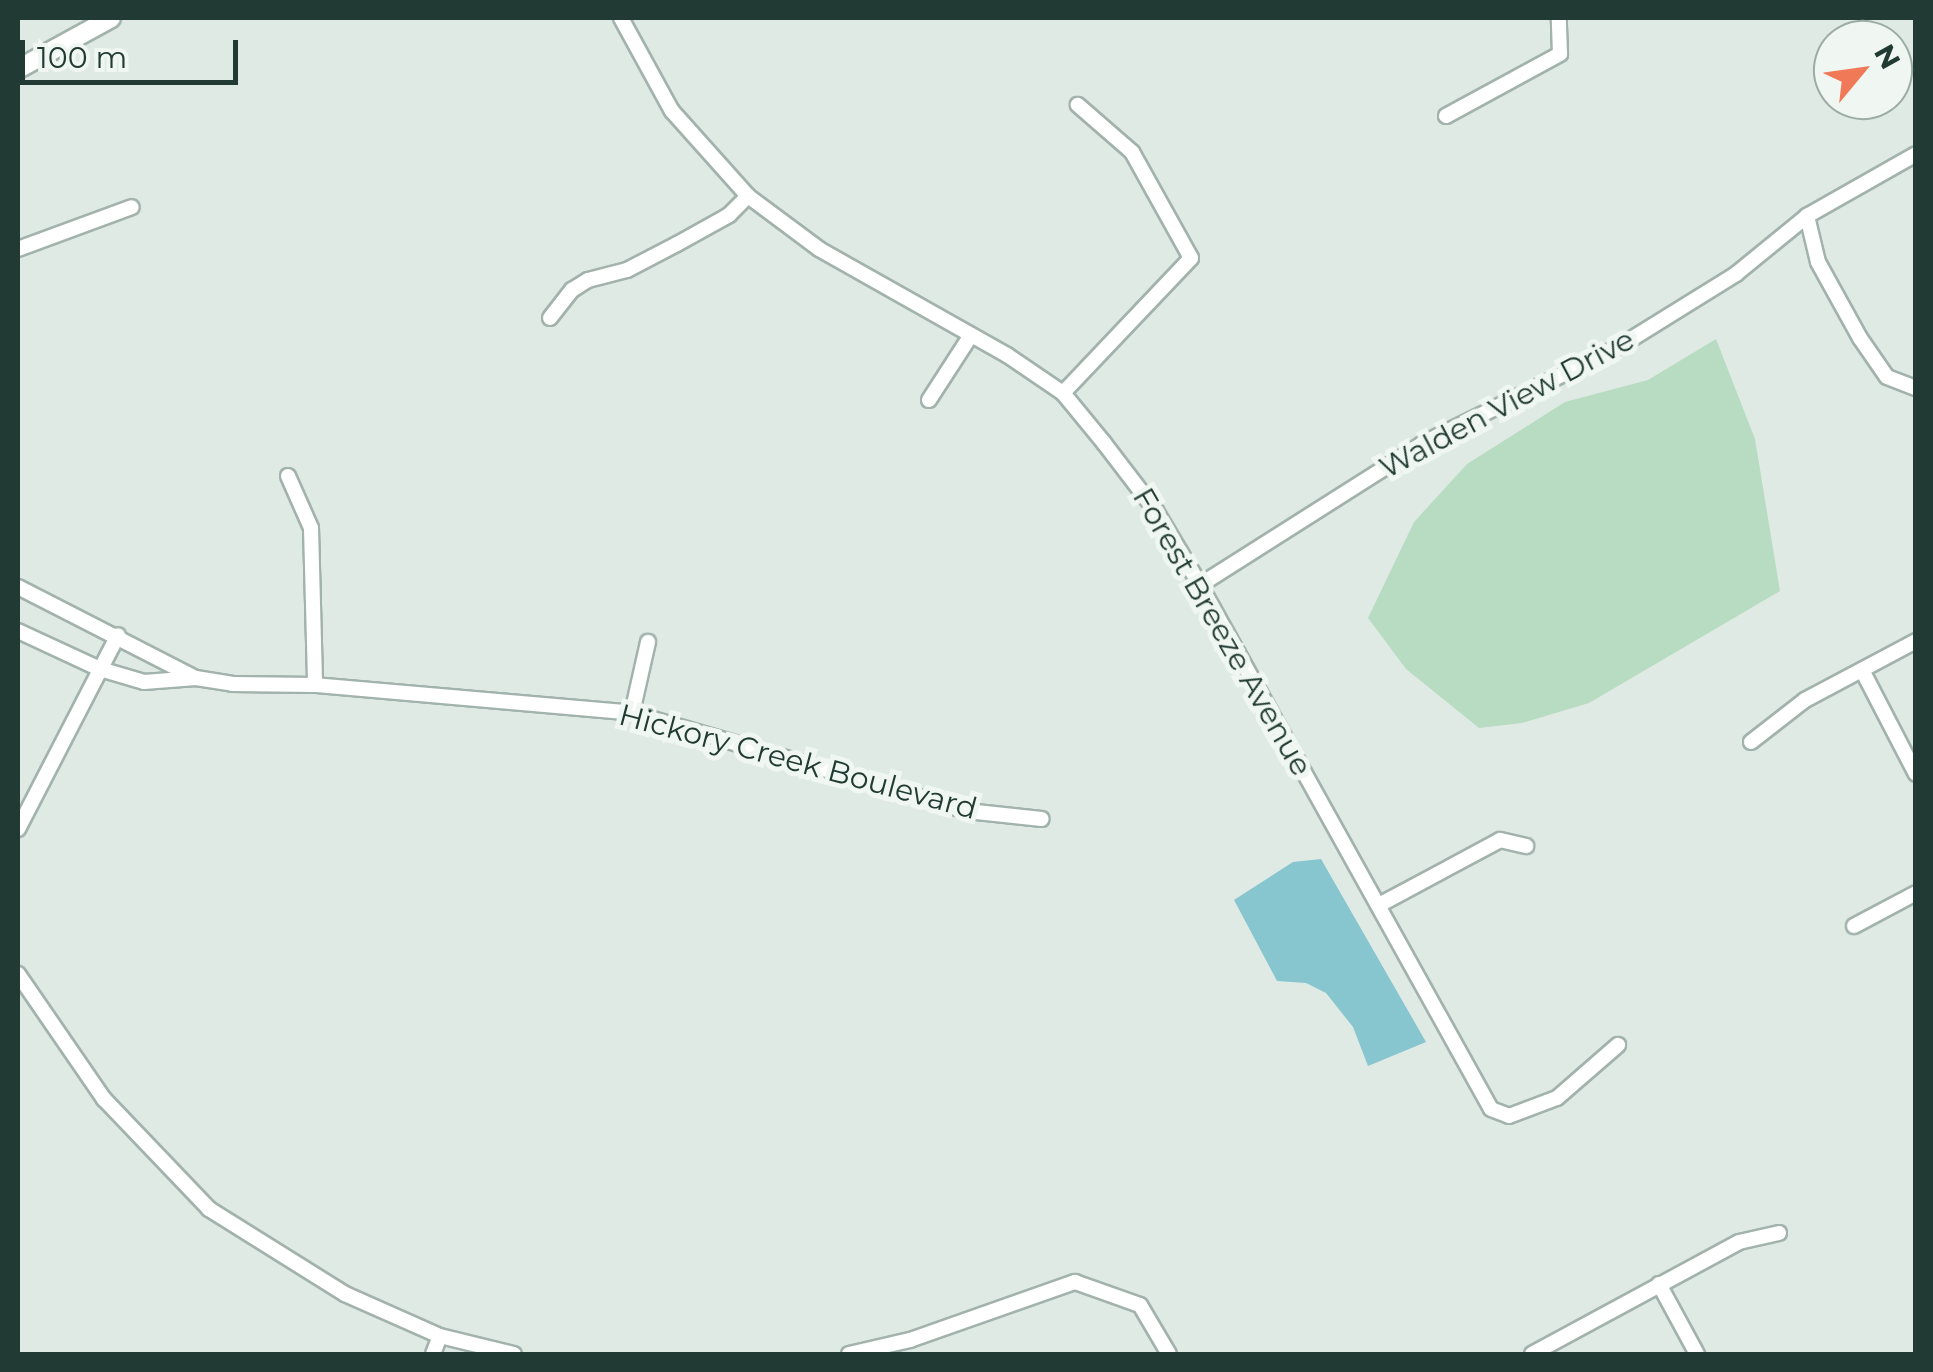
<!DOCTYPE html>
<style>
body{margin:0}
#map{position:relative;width:1933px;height:1372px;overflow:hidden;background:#dfeae5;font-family:Montserrat,sans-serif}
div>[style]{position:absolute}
.green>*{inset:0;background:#b8dcc1}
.water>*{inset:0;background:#87c6cf}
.roads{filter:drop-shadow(2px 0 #a2b2ac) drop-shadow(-2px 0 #a2b2ac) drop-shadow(0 2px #a2b2ac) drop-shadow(0 -2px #a2b2ac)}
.minor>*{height:14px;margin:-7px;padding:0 7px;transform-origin:7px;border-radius:7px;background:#fff}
.tertiary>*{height:18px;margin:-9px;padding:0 9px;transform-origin:9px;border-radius:9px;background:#fff}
span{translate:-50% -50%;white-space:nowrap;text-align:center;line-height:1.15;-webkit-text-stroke:10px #f0f7f3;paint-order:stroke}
.street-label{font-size:30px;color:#213a33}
.frame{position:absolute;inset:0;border:20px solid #213a33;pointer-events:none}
.north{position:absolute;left:1813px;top:20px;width:100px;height:100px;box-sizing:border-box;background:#f0f7f3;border:2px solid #9daba6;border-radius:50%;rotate:61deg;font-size:28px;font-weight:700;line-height:40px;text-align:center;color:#213a33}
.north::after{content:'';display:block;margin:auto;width:35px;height:45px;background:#f07958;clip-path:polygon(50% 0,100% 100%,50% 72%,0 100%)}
.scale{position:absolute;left:20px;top:40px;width:218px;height:45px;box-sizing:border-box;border:5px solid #213a33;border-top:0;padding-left:12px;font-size:30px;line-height:35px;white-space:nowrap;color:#213a33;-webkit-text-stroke:8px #f0f7f3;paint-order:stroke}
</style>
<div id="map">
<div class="green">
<i style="clip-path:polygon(1716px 339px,1755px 439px,1780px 591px,1589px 703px,1522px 723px,1479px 728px,1406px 669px,1368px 618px,1414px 522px,1467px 464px,1565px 402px,1648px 380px)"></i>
</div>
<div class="water">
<i style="clip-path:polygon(1321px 859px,1426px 1042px,1368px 1066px,1353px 1027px,1326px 993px,1306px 983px,1277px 981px,1234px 900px,1293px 862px)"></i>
</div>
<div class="roads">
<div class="minor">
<i style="left:621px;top:18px;width:106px;rotate:61.3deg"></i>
<i style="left:672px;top:111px;width:114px;rotate:48.2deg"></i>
<i style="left:748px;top:196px;width:89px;rotate:36.7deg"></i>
<i style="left:819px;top:249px;width:216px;rotate:29.4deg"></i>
<i style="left:1007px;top:355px;width:68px;rotate:34.2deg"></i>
<i style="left:1063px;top:393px;width:65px;rotate:50.6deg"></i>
<i style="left:1104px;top:443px;width:86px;rotate:52.6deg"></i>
<i style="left:1156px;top:511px;width:86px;rotate:59.3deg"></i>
<i style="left:1200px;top:585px;width:599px;rotate:60.95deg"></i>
<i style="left:1491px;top:1109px;width:19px;rotate:21deg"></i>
<i style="left:1509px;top:1116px;width:51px;rotate:-20.6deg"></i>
<i style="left:1557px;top:1098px;width:81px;rotate:-41deg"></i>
<i style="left:1446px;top:116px;width:130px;rotate:-28.5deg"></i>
<i style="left:1560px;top:54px;width:36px;rotate:-92deg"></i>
<i style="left:1807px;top:216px;width:47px;rotate:76.6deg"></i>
<i style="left:1818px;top:262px;width:87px;rotate:61.1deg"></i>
<i style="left:1860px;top:338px;width:47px;rotate:55.3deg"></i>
<i style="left:1887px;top:377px;width:31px;rotate:21deg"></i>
<i style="left:18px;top:249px;width:121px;rotate:-20.2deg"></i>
<i style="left:550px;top:318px;width:36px;rotate:-52deg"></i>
<i style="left:572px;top:290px;width:19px;rotate:-32deg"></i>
<i style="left:588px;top:280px;width:40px;rotate:-14.4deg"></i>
<i style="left:627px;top:270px;width:56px;rotate:-27.5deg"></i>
<i style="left:677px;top:244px;width:60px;rotate:-29.1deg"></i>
<i style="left:729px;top:215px;width:27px;rotate:-45deg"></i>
<i style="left:1063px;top:393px;width:186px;rotate:-46.5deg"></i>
<i style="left:1191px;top:258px;width:121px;rotate:-119.1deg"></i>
<i style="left:1132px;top:152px;width:72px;rotate:-139deg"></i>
<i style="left:929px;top:400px;width:77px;rotate:-57.1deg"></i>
<i style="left:288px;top:476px;width:57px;rotate:66.1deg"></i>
<i style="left:311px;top:528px;width:157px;rotate:88.5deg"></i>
<i style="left:1200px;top:585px;width:263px;rotate:-32.4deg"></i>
<i style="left:1422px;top:444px;width:221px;rotate:-26.3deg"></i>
<i style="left:1620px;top:346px;width:137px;rotate:-31.8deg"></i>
<i style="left:1736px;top:274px;width:92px;rotate:-39.2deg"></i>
<i style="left:1807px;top:216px;width:125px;rotate:-29.6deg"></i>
<i style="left:18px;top:587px;width:200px;rotate:27.1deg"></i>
<i style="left:18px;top:631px;width:90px;rotate:24.9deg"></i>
<i style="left:100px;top:669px;width:46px;rotate:16.5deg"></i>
<i style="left:144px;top:682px;width:52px;rotate:-4.4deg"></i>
<i style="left:196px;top:678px;width:36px;rotate:9deg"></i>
<i style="left:232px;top:684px;width:83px;rotate:0.7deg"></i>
<i style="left:315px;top:685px;width:318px;rotate:5deg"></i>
<i style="left:632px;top:713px;width:349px;rotate:16.3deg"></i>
<i style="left:967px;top:811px;width:75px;rotate:6.1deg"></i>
<i style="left:1862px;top:670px;width:117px;rotate:62.6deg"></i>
<i style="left:632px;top:713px;width:73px;rotate:-77.3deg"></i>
<i style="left:1751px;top:742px;width:68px;rotate:-37.9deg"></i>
<i style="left:1805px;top:700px;width:126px;rotate:-28deg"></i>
<i style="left:18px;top:829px;width:218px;rotate:-62.7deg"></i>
<i style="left:1379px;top:905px;width:137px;rotate:-28.2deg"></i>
<i style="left:1500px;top:840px;width:27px;rotate:13deg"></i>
<i style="left:1854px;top:926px;width:70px;rotate:-28deg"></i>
<i style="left:18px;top:974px;width:152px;rotate:55.5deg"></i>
<i style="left:104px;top:1099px;width:152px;rotate:46.3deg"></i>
<i style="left:209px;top:1209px;width:160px;rotate:32deg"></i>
<i style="left:345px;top:1294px;width:104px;rotate:23.9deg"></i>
<i style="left:440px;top:1336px;width:76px;rotate:13.7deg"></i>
<i style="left:1659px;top:1284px;width:80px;rotate:61.5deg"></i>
<i style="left:433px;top:1354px;width:19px;rotate:-69deg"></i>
<i style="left:849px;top:1354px;width:63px;rotate:-12.9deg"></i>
<i style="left:910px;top:1340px;width:175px;rotate:-19.4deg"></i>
<i style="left:1075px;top:1282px;width:69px;rotate:19.5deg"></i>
<i style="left:1140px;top:1305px;width:57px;rotate:59.4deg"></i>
<i style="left:1532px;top:1354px;width:235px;rotate:-28.4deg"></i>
<i style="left:1739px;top:1242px;width:41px;rotate:-12.7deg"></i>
</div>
<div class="tertiary">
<i style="left:18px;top:69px;width:106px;rotate:-28.7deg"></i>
</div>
</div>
<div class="street-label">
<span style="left:1507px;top:404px;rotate:-28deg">Walden View Drive</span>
<span style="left:1222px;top:632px;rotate:60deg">Forest Breeze Avenue</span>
<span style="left:798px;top:762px;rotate:15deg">Hickory Creek Boulevard</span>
</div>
<div class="frame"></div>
<div class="north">N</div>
<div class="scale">100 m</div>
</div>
